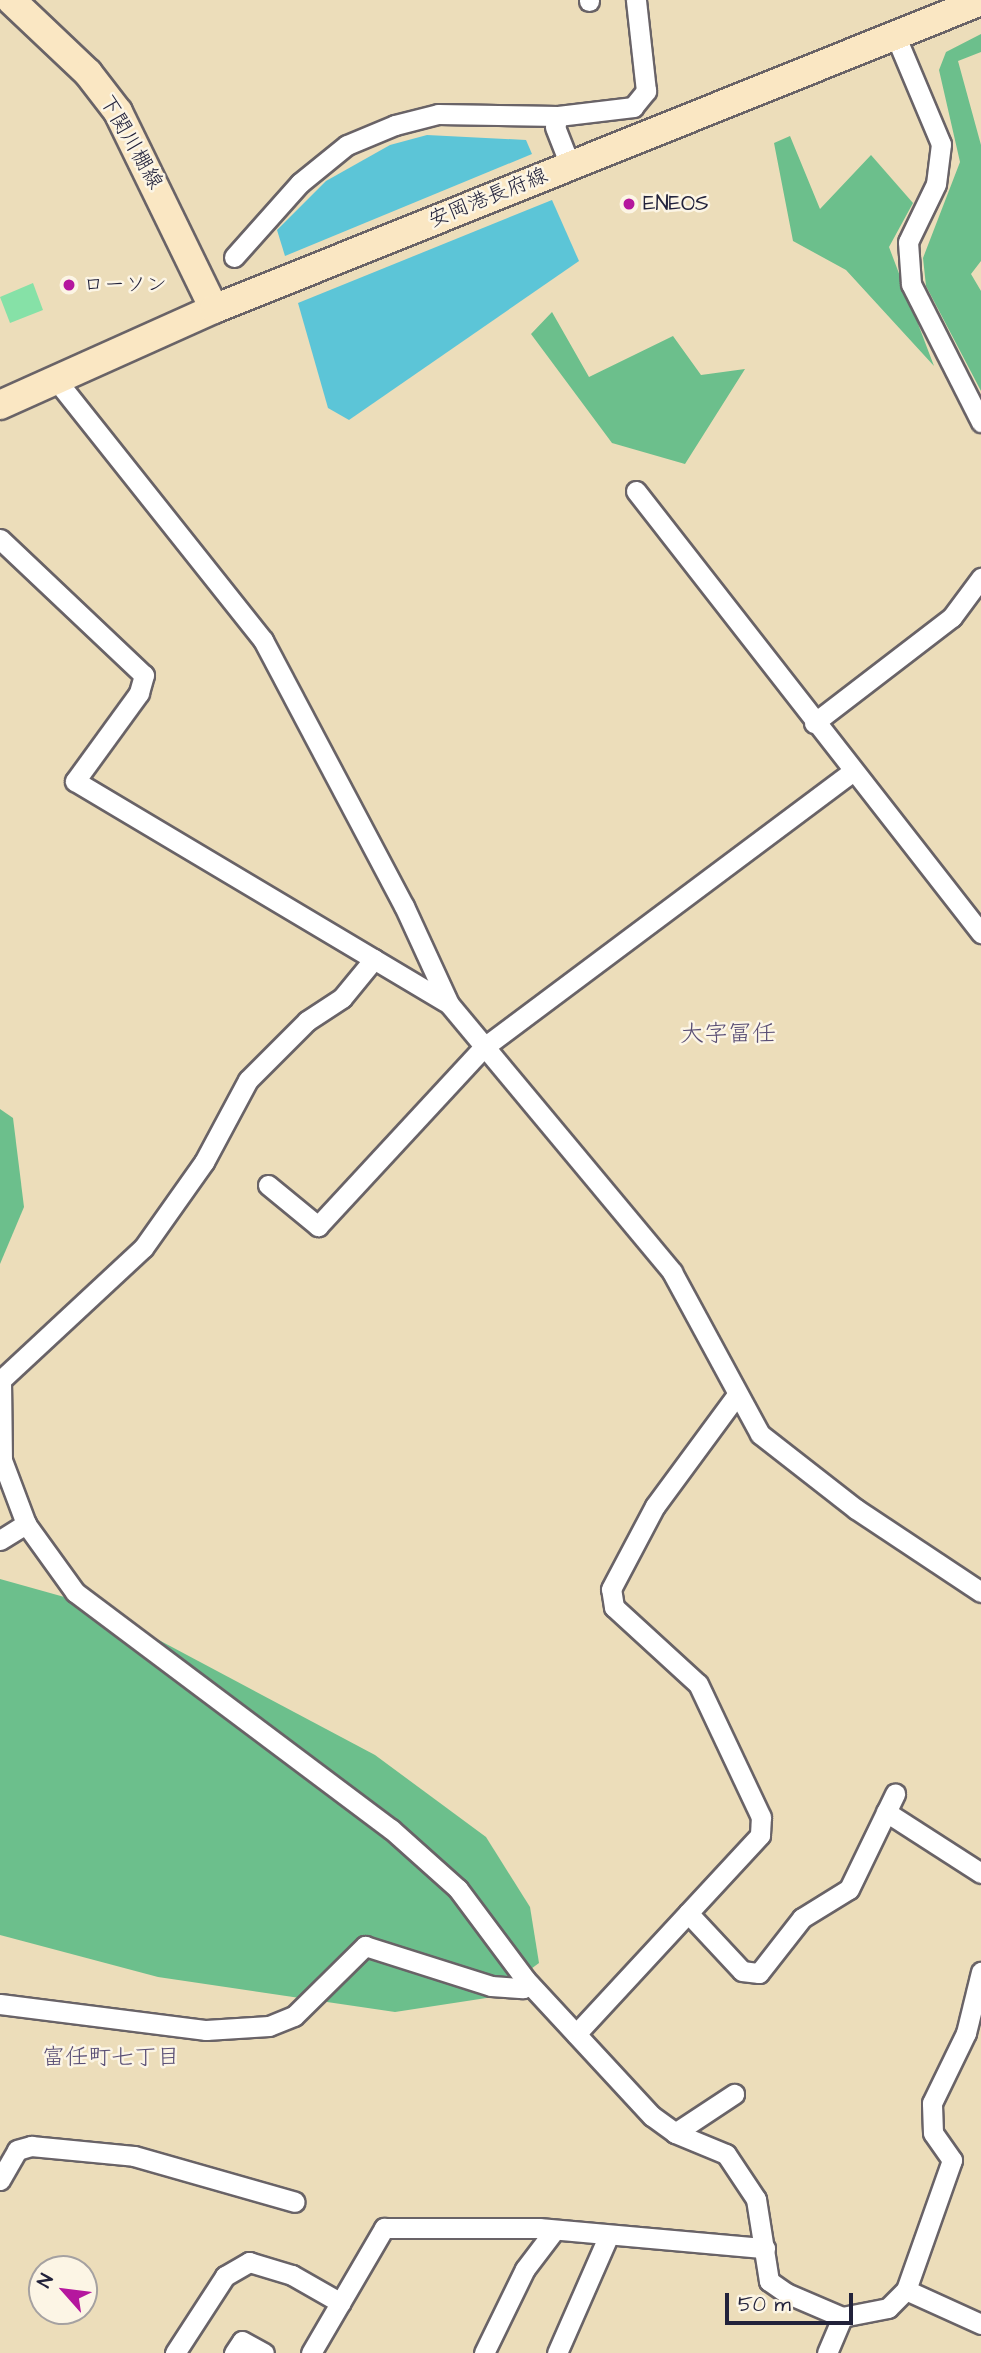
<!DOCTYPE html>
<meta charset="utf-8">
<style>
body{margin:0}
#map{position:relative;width:981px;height:2353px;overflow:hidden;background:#ecddba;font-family:"Architects Daughter","Klee One",sans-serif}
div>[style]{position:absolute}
.green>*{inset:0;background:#86e1a7}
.forest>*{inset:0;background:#6cbf8c}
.water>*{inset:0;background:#5cc5d7}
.roads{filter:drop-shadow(2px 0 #696367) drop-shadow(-2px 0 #696367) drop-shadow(0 2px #696367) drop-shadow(0 -2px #696367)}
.street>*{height:19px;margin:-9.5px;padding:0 9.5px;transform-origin:9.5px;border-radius:9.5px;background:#fff}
.secondary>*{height:28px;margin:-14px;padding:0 14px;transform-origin:14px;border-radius:14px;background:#fae7c3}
.dots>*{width:19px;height:19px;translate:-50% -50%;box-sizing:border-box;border:4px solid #fcf5e5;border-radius:50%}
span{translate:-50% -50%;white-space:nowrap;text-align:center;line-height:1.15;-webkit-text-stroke:5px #fcf5e5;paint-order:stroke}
.street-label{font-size:21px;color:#22223b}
.poi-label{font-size:21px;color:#22223b}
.left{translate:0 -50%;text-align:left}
.neighbourhood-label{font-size:23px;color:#584d74}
.quarter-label{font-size:24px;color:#584d74}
.north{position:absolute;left:28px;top:2255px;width:70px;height:70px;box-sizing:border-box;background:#fcf5e5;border:2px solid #a5a1a1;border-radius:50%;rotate:298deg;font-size:19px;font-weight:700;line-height:28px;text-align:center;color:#22223b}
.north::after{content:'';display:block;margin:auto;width:24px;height:32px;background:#b5179e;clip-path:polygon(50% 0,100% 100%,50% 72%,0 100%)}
.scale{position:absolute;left:725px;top:2293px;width:128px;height:32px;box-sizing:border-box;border:4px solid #22223b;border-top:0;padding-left:9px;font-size:21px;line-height:24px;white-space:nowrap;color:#22223b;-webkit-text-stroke:5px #fcf5e5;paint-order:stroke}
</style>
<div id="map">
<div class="green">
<i style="clip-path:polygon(33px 283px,43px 310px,10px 323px,0 297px)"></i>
</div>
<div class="forest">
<i style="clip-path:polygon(981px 34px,981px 52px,958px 61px,981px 145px,981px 261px,971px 274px,981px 291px,981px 391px,926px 286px,923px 258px,960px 162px,939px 70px,946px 52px)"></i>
<i style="clip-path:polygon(790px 136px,820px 209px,871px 155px,913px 203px,889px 247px,934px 366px,846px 270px,793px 241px,774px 143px)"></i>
<i style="clip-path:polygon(552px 312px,589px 377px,673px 336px,701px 375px,745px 369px,685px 464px,612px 443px,531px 334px)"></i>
<i style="clip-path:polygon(0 1109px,13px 1118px,24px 1207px,0 1264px)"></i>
<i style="clip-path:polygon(0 1579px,93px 1605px,375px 1755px,486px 1837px,530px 1907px,539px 1963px,493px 1997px,395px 2012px,158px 1977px,0 1935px)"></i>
</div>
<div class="water">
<i style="clip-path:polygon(427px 135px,526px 140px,532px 154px,285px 256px,277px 230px,326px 181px,390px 145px)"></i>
<i style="clip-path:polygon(552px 200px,579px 261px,349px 420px,328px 408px,298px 303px)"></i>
</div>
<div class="roads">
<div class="street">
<i style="left:589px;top:0;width:1px;rotate:90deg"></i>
<i style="left:896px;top:37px;width:116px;rotate:67.2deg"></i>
<i style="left:941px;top:144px;width:40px;rotate:97.1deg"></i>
<i style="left:936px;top:184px;width:64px;rotate:115.8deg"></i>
<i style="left:908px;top:242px;width:42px;rotate:85.9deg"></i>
<i style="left:911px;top:284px;width:155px;rotate:63.1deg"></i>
<i style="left:558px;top:116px;width:11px;rotate:105deg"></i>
<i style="left:555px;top:127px;width:41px;rotate:68.5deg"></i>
<i style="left:234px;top:257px;width:99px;rotate:-48.3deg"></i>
<i style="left:300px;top:183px;width:60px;rotate:-39deg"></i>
<i style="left:347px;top:145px;width:52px;rotate:-22.6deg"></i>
<i style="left:395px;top:125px;width:44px;rotate:-14.3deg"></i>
<i style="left:438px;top:114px;width:120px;rotate:1deg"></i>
<i style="left:558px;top:116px;width:76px;rotate:-6.8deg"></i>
<i style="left:633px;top:107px;width:21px;rotate:-51deg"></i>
<i style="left:646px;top:91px;width:92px;rotate:-96.3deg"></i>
<i style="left:57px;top:381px;width:331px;rotate:51.5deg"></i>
<i style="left:263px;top:640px;width:301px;rotate:62.1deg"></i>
<i style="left:404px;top:906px;width:108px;rotate:65.3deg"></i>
<i style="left:449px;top:1004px;width:349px;rotate:50.2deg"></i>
<i style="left:672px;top:1272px;width:184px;rotate:61.5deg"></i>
<i style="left:760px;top:1434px;width:122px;rotate:38deg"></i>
<i style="left:856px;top:1509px;width:150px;rotate:33.6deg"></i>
<i style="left:636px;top:491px;width:561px;rotate:52.03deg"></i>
<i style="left:0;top:539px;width:198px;rotate:43.4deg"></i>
<i style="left:144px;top:675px;width:19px;rotate:106deg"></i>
<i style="left:139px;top:693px;width:109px;rotate:126deg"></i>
<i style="left:75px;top:781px;width:431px;rotate:30.8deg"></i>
<i style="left:814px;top:723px;width:174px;rotate:-37.5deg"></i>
<i style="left:952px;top:617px;width:49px;rotate:-53.4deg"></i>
<i style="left:374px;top:959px;width:50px;rotate:129.4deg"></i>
<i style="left:342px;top:998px;width:42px;rotate:146.7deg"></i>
<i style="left:307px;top:1021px;width:83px;rotate:135deg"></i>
<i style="left:248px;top:1080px;width:93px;rotate:118.2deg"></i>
<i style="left:204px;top:1162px;width:105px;rotate:125.3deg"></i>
<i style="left:143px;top:1248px;width:194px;rotate:137.1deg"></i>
<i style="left:1px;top:1380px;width:80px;rotate:89.3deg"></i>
<i style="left:2px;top:1460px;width:68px;rotate:69.4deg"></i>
<i style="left:26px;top:1524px;width:84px;rotate:54.2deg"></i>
<i style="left:75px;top:1592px;width:395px;rotate:36.9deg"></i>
<i style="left:391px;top:1829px;width:90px;rotate:41.8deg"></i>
<i style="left:458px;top:1889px;width:112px;rotate:53.3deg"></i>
<i style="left:525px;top:1979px;width:187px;rotate:47.2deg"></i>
<i style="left:652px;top:2116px;width:29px;rotate:36deg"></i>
<i style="left:675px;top:2133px;width:55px;rotate:22.4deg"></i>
<i style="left:726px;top:2154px;width:54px;rotate:56.3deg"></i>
<i style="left:756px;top:2199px;width:83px;rotate:81deg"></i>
<i style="left:769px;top:2281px;width:21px;rotate:35deg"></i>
<i style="left:786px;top:2293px;width:61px;rotate:23.2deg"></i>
<i style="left:842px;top:2317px;width:47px;rotate:-11.1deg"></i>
<i style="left:888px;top:2308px;width:25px;rotate:-45deg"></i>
<i style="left:906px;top:2290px;width:138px;rotate:-70.5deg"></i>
<i style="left:952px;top:2160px;width:33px;rotate:-125deg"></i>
<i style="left:933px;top:2133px;width:30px;rotate:-92deg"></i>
<i style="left:932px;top:2103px;width:78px;rotate:-64.1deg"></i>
<i style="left:966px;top:2033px;width:63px;rotate:-76.2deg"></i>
<i style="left:268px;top:1185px;width:65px;rotate:39.4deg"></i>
<i style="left:318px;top:1226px;width:243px;rotate:-47.2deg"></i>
<i style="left:483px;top:1048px;width:461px;rotate:-36.8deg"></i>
<i style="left:0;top:1540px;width:31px;rotate:-32deg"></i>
<i style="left:886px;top:1812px;width:113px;rotate:32.7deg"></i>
<i style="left:688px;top:1913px;width:79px;rotate:47deg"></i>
<i style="left:742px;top:1971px;width:17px;rotate:7deg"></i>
<i style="left:759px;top:1973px;width:70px;rotate:-52deg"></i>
<i style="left:802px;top:1918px;width:55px;rotate:-31.7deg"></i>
<i style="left:849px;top:1889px;width:106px;rotate:-64.2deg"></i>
<i style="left:0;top:2004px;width:208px;rotate:7.2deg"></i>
<i style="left:206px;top:2030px;width:63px;rotate:-3.6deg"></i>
<i style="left:269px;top:2026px;width:27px;rotate:-22deg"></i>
<i style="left:294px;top:2016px;width:100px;rotate:-44.6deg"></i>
<i style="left:365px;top:1946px;width:132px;rotate:17.6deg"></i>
<i style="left:491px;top:1986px;width:32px;rotate:4deg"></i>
<i style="left:523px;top:1988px;width:9px;rotate:-77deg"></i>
<i style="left:576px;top:2034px;width:271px;rotate:-47.2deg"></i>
<i style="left:760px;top:1835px;width:18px;rotate:-87deg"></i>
<i style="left:761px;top:1817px;width:147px;rotate:-115.3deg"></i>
<i style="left:698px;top:1684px;width:114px;rotate:-137.5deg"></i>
<i style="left:614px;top:1607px;width:18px;rotate:-99deg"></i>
<i style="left:611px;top:1589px;width:94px;rotate:-62.1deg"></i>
<i style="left:655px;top:1506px;width:137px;rotate:-53.6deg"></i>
<i style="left:675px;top:2133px;width:71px;rotate:-33.5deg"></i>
<i style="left:0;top:2180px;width:34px;rotate:-60deg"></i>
<i style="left:17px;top:2150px;width:15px;rotate:-16deg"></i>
<i style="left:31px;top:2146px;width:103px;rotate:5.5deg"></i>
<i style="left:134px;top:2156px;width:167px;rotate:15.9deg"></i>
<i style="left:906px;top:2290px;width:82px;rotate:24.4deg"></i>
<i style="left:175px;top:2353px;width:92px;rotate:-57deg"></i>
<i style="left:225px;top:2276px;width:28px;rotate:-30deg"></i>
<i style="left:249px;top:2262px;width:45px;rotate:16.8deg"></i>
<i style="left:292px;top:2275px;width:56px;rotate:29.7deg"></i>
<i style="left:234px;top:2353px;width:14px;rotate:-56deg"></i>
<i style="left:242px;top:2341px;width:25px;rotate:29deg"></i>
<i style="left:311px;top:2353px;width:145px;rotate:-59.7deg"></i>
<i style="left:384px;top:2228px;width:155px"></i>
<i style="left:539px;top:2228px;width:227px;rotate:5.1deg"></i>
<i style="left:484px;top:2353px;width:93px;rotate:-64deg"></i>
<i style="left:525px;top:2269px;width:48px;rotate:-52.7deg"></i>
<i style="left:557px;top:2353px;width:127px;rotate:-66.3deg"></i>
<i style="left:827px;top:2353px;width:39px;rotate:-67deg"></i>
</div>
<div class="secondary">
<i style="left:11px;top:0;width:106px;rotate:43.5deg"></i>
<i style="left:88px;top:73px;width:49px;rotate:52.4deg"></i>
<i style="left:118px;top:112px;width:219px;rotate:64deg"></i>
<i style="left:0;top:405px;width:235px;rotate:-24.2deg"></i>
<i style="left:214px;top:309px;width:827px;rotate:-21.88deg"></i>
</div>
</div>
<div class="dots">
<i style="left:629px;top:204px;background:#b5179e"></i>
<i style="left:69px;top:285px;background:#b5179e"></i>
</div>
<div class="street-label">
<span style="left:131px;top:142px;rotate:60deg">下関川棚線</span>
<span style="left:488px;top:198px;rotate:-22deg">安岡港長府線</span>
</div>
<div class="poi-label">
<span class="left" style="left:643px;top:204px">ENEOS</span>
<span class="left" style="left:83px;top:285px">ローソン</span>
</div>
<div class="neighbourhood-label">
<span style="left:111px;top:2057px">富任町七丁目</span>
</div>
<div class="quarter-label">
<span style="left:728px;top:1035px">大字冨任</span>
</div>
<div class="north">N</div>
<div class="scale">50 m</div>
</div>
